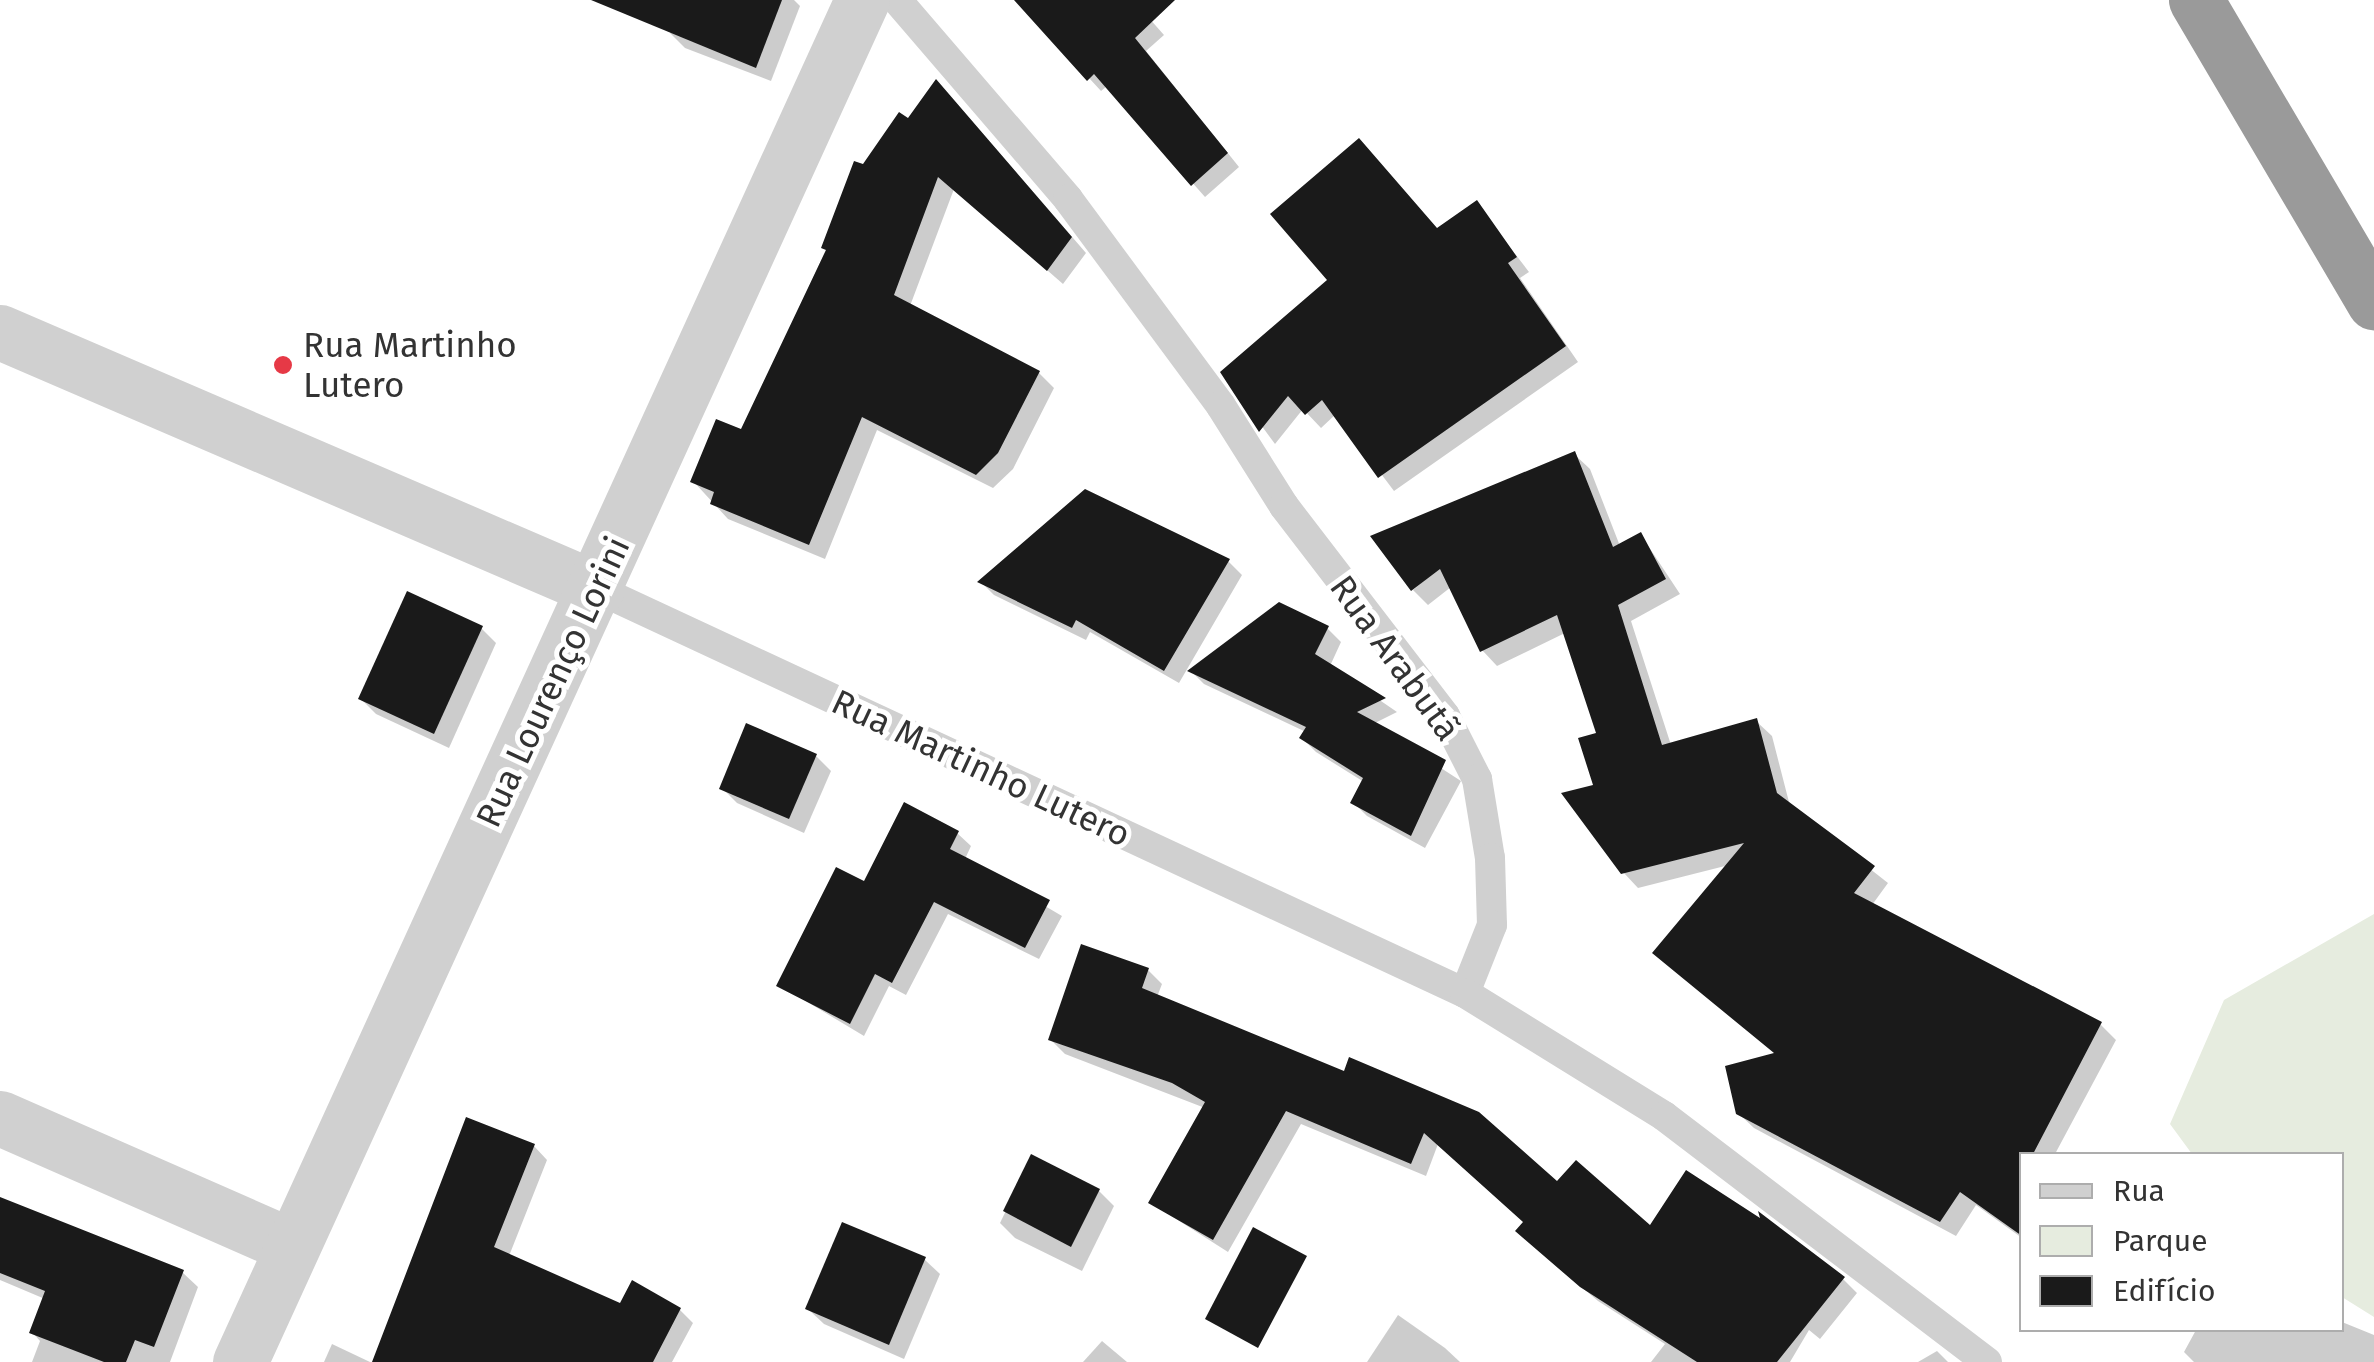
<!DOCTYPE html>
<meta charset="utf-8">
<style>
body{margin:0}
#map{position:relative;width:2374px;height:1362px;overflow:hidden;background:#fff;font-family:"Fira Sans",sans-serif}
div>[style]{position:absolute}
.green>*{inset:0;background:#e6ecdf}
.shadow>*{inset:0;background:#0003}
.building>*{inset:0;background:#1a1a1a}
.lane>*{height:30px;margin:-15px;padding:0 15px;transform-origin:15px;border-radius:15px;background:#d0d0d0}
.street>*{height:55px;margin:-27.5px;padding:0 27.5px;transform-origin:27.5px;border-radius:27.5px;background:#d0d0d0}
.highway>*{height:55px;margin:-27.5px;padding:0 27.5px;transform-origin:27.5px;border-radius:27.5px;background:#9a9a9a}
.dots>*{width:28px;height:28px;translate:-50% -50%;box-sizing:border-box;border:5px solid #fff;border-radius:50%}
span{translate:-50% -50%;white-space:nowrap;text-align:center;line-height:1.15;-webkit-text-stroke:10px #fff;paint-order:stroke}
.poi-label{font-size:35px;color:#333}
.left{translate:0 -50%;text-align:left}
.street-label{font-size:35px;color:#333}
.legend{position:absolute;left:2019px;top:1152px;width:325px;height:180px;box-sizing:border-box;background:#fff;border:2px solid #adadad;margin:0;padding:12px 18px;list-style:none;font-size:30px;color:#333}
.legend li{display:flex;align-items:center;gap:20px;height:50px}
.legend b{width:50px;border:2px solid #adadad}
</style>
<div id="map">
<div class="green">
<i style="clip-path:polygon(2374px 914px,2374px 1317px,2342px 1297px,2342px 1154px,2192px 1154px,2170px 1124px,2224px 1000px)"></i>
</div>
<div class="shadow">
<i style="clip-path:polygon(683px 0,794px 0,800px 6px,771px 81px,685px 48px,670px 33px)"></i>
<i style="clip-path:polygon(1017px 0,1133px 0,1164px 35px,1146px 51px,1239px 167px,1205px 197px,1107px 86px,1101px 91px)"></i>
<i style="clip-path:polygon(951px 97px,1086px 253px,1063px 284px,954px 189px,910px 306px,1039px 373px,1054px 388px,1013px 469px,993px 488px,877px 430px,825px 559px,728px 519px,693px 481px,742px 432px,864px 167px,909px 122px)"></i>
<i style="clip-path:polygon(1476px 203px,1529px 272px,1520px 278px,1578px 362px,1394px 491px,1336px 414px,1321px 428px,1303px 409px,1275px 444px,1223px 373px)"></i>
<i style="clip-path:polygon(1574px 454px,1590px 469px,1620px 546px,1641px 535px,1680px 594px,1631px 621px,1671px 745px,1756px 721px,1772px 736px,1790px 806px,1888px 883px,1872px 905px,2101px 1025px,2116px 1040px,2055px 1154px,2022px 1154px,2022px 1238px,1976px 1205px,1956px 1236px,1754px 1128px,1738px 1113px,1777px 1055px,1729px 865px,1638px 888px,1623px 872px,1597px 787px,1599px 735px,1565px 633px,1497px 666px,1482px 650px,1451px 587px,1428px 605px,1413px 590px)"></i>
<i style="clip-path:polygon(1228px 561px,1242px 575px,1179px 683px,1090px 632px,1086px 640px,994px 595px,981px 582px)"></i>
<i style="clip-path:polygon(481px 628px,496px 643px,449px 748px,376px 714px,361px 699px)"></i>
<i style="clip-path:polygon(1327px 628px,1341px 642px,1330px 666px,1397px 712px,1373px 724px,1461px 781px,1425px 848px,1367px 816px,1353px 802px,1364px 782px,1316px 752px,1302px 738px,1306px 732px,1204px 684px,1191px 671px)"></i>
<i style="clip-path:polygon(816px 756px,831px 771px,804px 833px,737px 803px,722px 788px)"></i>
<i style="clip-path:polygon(957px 833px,971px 846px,965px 859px,1062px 916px,1039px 959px,948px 914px,906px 995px,889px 986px,864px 1036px,779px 985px,865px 884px)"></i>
<i style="clip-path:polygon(1148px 970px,1162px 984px,1157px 997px,1651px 1229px,1843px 1279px,1857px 1293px,1820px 1339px,1809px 1330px,1790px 1362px,1651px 1362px,1665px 1344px,1598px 1301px,1532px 1245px,1525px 1223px,1438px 1144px,1426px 1176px,1301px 1124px,1228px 1252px,1151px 1203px,1205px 1108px,1065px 1054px,1051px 1040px)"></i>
<i style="clip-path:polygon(534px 1146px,547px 1160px,509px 1256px,621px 1306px,680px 1310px,693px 1323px,672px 1362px,375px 1362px)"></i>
<i style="clip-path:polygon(1032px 1157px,1099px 1191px,1114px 1206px,1082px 1271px,1015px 1238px,1000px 1223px)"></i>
<i style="clip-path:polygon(0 1227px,182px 1272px,198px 1287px,170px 1362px,32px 1362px,40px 1341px,32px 1332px,45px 1299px,0 1280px)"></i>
<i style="clip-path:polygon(924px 1259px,940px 1274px,904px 1359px,824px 1324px,808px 1309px)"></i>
<i style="clip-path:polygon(1398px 1315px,1445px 1348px,1460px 1362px,1367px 1362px)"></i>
<i style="clip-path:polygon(2342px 1322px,2374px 1335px,2374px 1362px,2194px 1362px,2184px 1352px,2196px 1330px,2342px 1330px)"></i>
<i style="clip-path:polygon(1102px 1341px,1127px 1362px,1083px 1362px)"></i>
<i style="clip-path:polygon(332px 1344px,370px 1362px,324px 1362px)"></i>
<i style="clip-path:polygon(1937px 1351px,1948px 1362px,1918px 1362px)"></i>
</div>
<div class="building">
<i style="clip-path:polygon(591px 0,782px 0,756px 68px)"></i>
<i style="clip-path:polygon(1014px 0,1175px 0,1135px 38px,1228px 153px,1191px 186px,1094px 74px,1087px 81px)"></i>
<i style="clip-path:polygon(936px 79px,1072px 237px,1047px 271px,938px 177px,894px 295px,1040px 371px,998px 453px,976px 475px,862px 417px,809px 545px,710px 504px,714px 492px,690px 482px,716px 419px,741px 429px,826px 250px,821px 248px,854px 161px,863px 164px,899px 112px,908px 118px)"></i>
<i style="clip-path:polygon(1359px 138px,1437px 228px,1477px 200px,1517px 257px,1508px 263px,1566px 346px,1378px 478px,1322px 400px,1305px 415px,1288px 396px,1259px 432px,1220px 372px,1327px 280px,1270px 214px)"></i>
<i style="clip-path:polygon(1575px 451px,1613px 547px,1641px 532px,1666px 579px,1618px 605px,1662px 745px,1757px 718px,1777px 793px,1875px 866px,1854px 893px,2102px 1022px,2033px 1154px,2022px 1154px,2022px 1236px,1960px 1192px,1940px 1222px,1736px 1114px,1725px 1066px,1774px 1053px,1652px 953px,1744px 843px,1621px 874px,1561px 793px,1593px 785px,1578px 738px,1596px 733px,1557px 615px,1480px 652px,1440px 569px,1411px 591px,1370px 536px)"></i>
<i style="clip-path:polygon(1085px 489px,1230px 559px,1164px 671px,1076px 620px,1072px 628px,977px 582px)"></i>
<i style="clip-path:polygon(407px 591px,483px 626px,434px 734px,358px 699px)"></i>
<i style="clip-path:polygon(1279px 602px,1329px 626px,1315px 654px,1386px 698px,1357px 712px,1446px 760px,1411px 836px,1350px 803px,1363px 778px,1299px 738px,1306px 727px,1187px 671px)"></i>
<i style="clip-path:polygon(746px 723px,817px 754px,789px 819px,719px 789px)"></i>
<i style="clip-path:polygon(904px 802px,959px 831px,950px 849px,1050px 900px,1025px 948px,934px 902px,892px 983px,875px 974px,850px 1024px,776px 986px,836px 867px,864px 881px)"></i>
<i style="clip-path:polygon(1081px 944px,1149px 968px,1142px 988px,1344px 1071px,1349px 1057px,1479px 1112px,1557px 1181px,1576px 1160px,1650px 1225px,1686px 1170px,1760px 1218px,1758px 1211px,1845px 1277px,1777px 1362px,1697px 1362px,1580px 1287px,1515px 1231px,1523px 1222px,1424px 1133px,1411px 1164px,1286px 1111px,1213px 1240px,1148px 1203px,1205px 1102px,1172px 1083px,1048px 1040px)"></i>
<i style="clip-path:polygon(466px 1117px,535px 1144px,494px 1247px,620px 1303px,632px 1280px,681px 1308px,653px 1362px,372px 1362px)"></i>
<i style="clip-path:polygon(1031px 1154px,1100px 1189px,1071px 1247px,1003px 1211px)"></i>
<i style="clip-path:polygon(0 1197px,184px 1270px,154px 1347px,135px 1340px,126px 1362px,104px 1362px,29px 1333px,45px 1291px,0 1273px)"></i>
<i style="clip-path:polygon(842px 1222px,926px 1257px,889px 1345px,805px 1309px)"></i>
<i style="clip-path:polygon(1253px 1227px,1307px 1256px,1258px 1348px,1205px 1319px)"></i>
</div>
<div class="lane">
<i style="left:897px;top:0;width:262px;rotate:49.3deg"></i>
<i style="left:1068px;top:199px;width:257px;rotate:53.5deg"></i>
<i style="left:1221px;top:406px;width:118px;rotate:57.8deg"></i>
<i style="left:1284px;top:506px;width:265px;rotate:52.5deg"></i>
<i style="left:1445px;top:716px;width:71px;rotate:63.1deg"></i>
<i style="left:1477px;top:779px;width:80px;rotate:80.7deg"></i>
<i style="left:1490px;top:858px;width:67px;rotate:88.3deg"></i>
<i style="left:1492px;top:925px;width:73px;rotate:111.7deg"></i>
<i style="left:597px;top:589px;width:957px;rotate:24.96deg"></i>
<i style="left:1465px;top:993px;width:234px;rotate:31.7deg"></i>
<i style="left:1664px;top:1116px;width:406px;rotate:37.3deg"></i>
</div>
<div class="street">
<i style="left:0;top:332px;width:650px;rotate:23.29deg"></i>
<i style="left:0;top:1118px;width:319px;rotate:23.7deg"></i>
<i style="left:240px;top:1362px;width:1497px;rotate:-65.45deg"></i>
</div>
<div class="highway">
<i style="left:2196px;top:0;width:351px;rotate:59.5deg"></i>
</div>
<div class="dots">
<i style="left:283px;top:365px;background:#e63946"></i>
</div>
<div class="poi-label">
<span class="left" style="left:303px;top:365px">Rua Martinho<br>Lutero</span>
</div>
<div class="street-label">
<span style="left:1395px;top:658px;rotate:54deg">Rua Arabutã</span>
<span style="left:553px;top:682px;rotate:-65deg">Rua Lourenço Lorini</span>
<span style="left:981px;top:768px;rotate:25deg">Rua Martinho Lutero</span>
</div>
<ul class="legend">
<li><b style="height:12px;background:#d0d0d0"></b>Rua</li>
<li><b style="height:28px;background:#e6ecdf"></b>Parque</li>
<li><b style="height:28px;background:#1a1a1a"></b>Edifício</li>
</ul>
</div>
